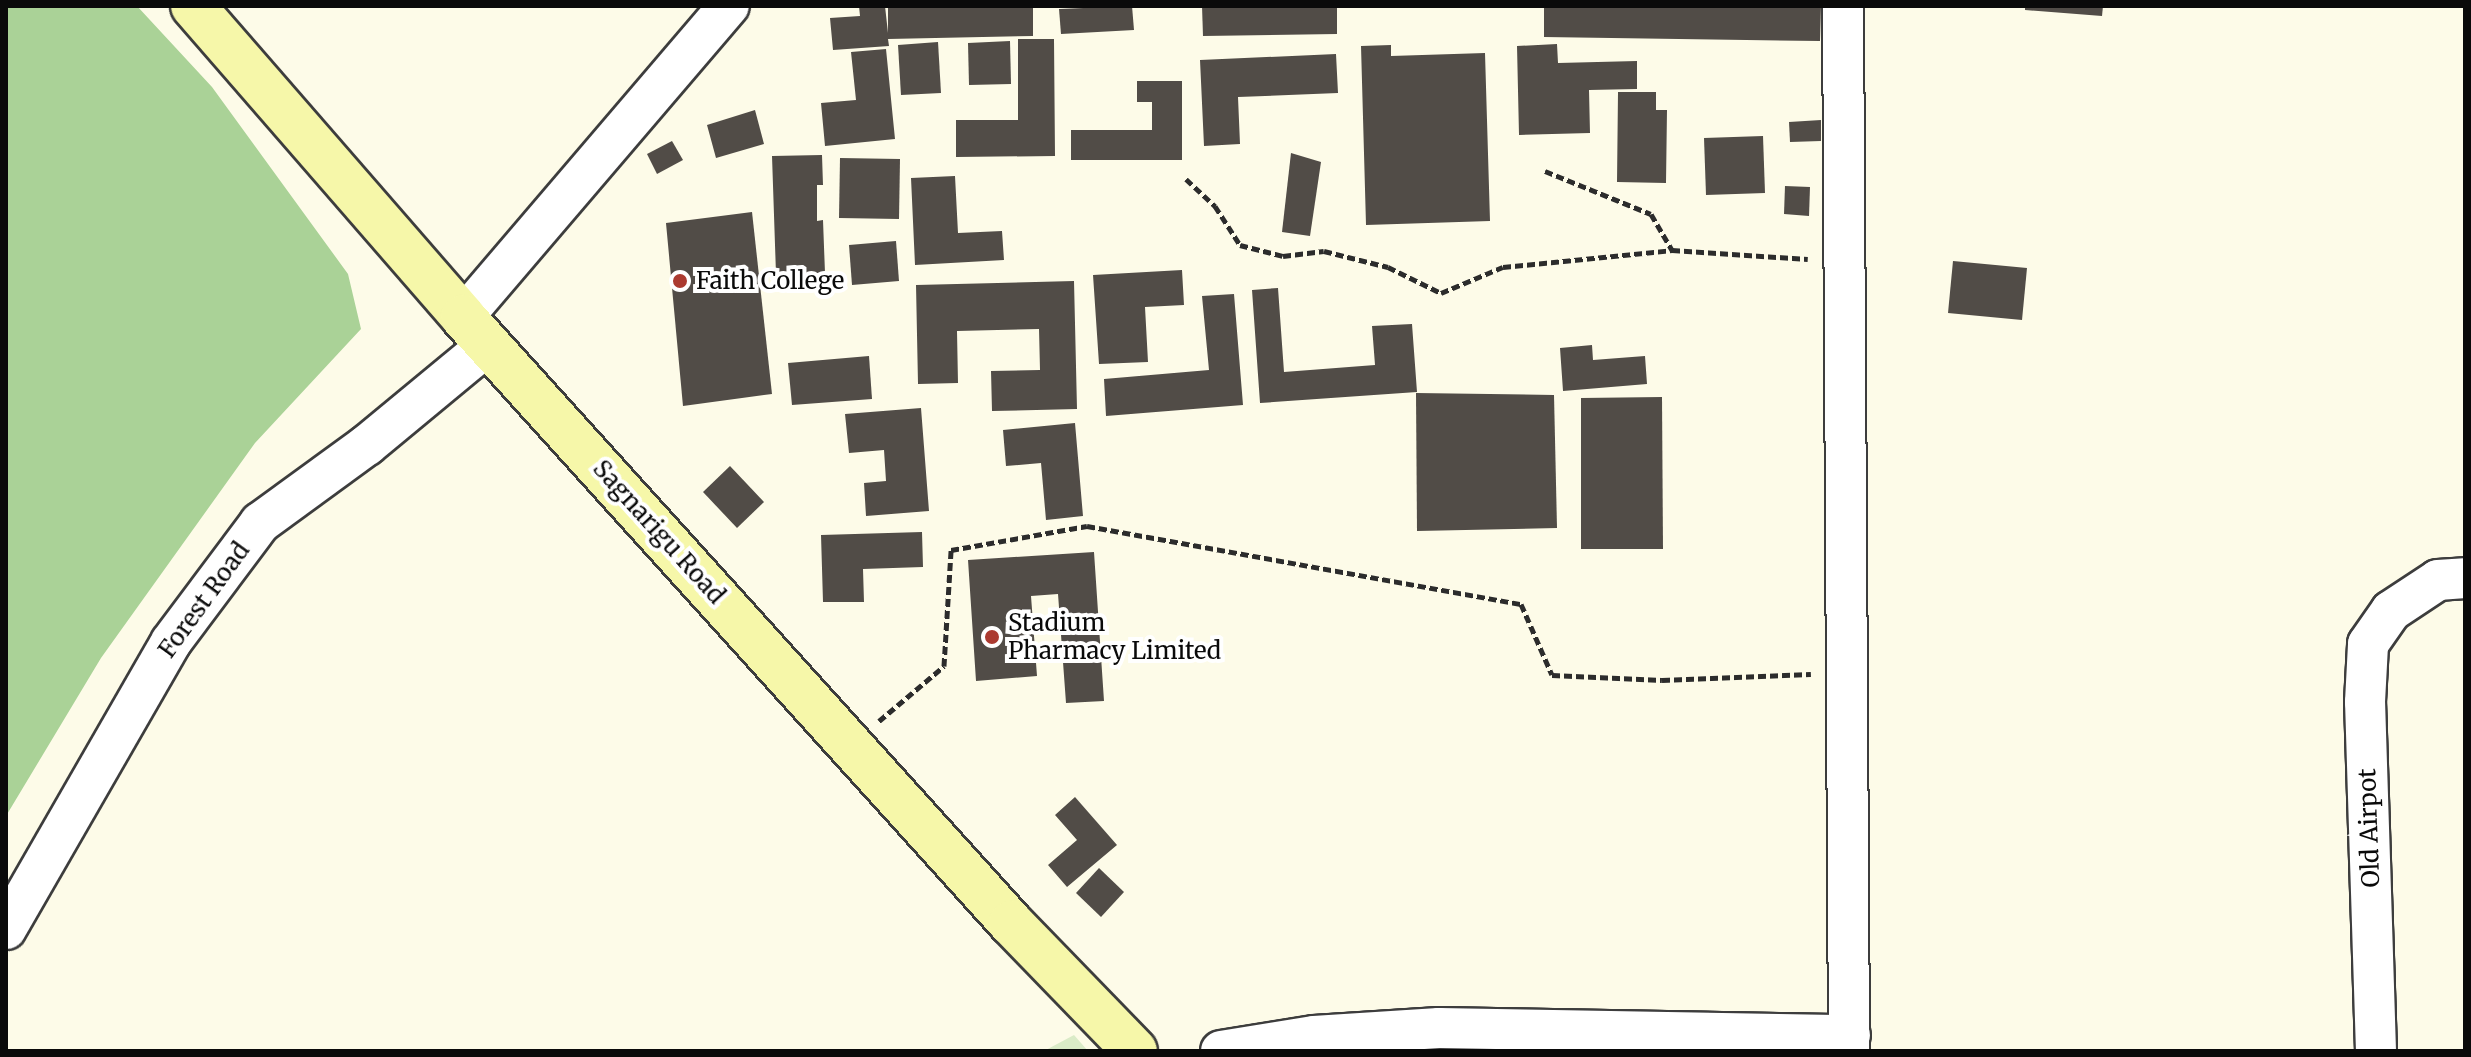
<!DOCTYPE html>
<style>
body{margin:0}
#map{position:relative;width:2471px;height:1057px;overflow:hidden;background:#fdfbe8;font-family:Merriweather,serif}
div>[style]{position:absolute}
.forest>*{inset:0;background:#aad297}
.pitch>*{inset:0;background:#daebc7}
.building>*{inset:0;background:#514c47}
.path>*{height:5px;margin-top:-2.5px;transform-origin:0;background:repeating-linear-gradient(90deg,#2c2c2c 0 8px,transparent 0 12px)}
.roads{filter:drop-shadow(2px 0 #3d3d3d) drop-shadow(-2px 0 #3d3d3d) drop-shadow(0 2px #3d3d3d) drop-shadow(0 -2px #3d3d3d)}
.street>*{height:40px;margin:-20px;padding:0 20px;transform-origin:20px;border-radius:20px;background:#fff}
.secondary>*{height:44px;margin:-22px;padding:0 22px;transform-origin:22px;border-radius:22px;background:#f6f7a9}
.dots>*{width:22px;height:22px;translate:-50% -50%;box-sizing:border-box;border:4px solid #fff;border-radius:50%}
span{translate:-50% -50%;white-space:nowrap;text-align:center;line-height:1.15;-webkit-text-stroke:8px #fff;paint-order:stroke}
.poi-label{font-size:24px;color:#0a0a0a}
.left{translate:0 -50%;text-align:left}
.street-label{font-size:24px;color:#0a0a0a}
.frame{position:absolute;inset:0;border:8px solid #0a0a0a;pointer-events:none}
</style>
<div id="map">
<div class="forest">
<i style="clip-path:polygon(6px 6px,137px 6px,212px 87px,348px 274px,361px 329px,255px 443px,101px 658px,6px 816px)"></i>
</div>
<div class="pitch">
<i style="clip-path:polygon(1074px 1035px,1088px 1051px,1044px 1051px)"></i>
</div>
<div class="building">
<i style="clip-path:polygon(859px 6px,885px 6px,888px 33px,888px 6px,1033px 6px,1033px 36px,888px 39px,889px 46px,833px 50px,830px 18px,860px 16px)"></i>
<i style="clip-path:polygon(1132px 6px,1134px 30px,1061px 34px,1059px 9px)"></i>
<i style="clip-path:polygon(1202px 6px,1337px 6px,1337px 34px,1203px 36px)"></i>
<i style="clip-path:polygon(1544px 6px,1821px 6px,1820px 41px,1544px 37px)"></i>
<i style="clip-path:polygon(2025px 6px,2103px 6px,2102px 16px,2025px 10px)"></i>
<i style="clip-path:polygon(1018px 39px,1054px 39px,1055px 156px,956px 157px,956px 120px,1018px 120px)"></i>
<i style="clip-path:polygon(1010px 41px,1011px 84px,969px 85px,968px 43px)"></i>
<i style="clip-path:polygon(938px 42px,941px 93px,901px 95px,898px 45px)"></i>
<i style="clip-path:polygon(1557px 44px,1558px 63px,1637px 61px,1637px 89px,1589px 90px,1590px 133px,1519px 135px,1517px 46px)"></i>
<i style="clip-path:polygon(1391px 45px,1391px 56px,1485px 53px,1490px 221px,1366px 225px,1361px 46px)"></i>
<i style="clip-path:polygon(886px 49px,895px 139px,825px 146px,821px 103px,856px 100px,851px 52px)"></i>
<i style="clip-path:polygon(1336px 54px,1338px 93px,1238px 97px,1240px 144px,1204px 146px,1200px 60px)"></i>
<i style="clip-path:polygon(1137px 81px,1182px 81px,1182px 160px,1071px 160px,1071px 130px,1152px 130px,1152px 102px,1137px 102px)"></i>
<i style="clip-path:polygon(1618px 92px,1656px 92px,1656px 110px,1667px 110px,1666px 183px,1617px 182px)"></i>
<i style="clip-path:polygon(755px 110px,764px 144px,716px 158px,707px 125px)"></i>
<i style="clip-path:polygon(1821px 120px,1821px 141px,1790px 142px,1789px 122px)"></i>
<i style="clip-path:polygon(1763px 136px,1765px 193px,1706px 195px,1704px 138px)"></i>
<i style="clip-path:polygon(672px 141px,683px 160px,657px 174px,647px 154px)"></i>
<i style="clip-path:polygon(1291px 153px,1321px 162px,1310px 236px,1282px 232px)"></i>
<i style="clip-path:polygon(822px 155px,823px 185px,817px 185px,817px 221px,823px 220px,825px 273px,776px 274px,772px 156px)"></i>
<i style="clip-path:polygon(840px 158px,900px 159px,899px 219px,839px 218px)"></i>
<i style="clip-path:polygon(955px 176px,958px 233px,1002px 231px,1004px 260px,915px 265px,911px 178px)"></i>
<i style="clip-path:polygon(1785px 186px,1810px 187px,1809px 216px,1784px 214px)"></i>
<i style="clip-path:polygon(752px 212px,772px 394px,683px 406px,666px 223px)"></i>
<i style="clip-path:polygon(896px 241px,899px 281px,852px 285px,849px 245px)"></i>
<i style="clip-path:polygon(1953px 261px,2027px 268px,2022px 320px,1948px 313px)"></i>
<i style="clip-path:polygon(1182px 270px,1184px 305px,1145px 307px,1148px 362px,1099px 364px,1093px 275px)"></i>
<i style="clip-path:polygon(1074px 281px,1077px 409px,992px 411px,991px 371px,1040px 370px,1039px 329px,957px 331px,958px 383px,918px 384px,916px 285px)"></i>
<i style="clip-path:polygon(1278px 288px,1284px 372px,1375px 365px,1372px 326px,1412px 324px,1417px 392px,1260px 403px,1252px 290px)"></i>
<i style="clip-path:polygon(1234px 294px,1243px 405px,1106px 416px,1104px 379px,1209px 370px,1202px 296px)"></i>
<i style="clip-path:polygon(1592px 345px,1593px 360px,1645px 356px,1647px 384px,1563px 391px,1560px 348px)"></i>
<i style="clip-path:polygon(869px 356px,872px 399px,792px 405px,788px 363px)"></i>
<i style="clip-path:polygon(1416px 393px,1554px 395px,1557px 528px,1417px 531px)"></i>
<i style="clip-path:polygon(1662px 397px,1663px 549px,1581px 549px,1581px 398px)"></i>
<i style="clip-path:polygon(921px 408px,929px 511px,866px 516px,864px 483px,886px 481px,884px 450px,849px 453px,845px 414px)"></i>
<i style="clip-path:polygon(1075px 423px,1083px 516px,1046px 520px,1041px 463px,1006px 466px,1003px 430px)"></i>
<i style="clip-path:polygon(730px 466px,764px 502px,737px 528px,703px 492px)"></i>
<i style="clip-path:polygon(922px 532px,923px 567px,863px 569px,864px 602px,823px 602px,821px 535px)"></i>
<i style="clip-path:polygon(1094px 552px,1104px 701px,1066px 703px,1058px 594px,1031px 596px,1037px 676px,976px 681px,968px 560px)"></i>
<i style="clip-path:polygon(1075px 797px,1117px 845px,1067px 887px,1048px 865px,1077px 840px,1055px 815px)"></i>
<i style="clip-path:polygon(1099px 868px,1124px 892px,1101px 917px,1076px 893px)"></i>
</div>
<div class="path">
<i style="left:1545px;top:171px;width:114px;rotate:22.1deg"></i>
<i style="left:1651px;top:214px;width:42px;rotate:59.7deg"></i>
<i style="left:1186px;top:179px;width:40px;rotate:43deg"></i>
<i style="left:1215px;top:206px;width:46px;rotate:57.3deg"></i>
<i style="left:1240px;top:245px;width:44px;rotate:14.3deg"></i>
<i style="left:1283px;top:256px;width:41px;rotate:-7deg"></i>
<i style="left:1324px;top:251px;width:66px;rotate:14deg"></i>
<i style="left:1388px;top:267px;width:59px;rotate:26.1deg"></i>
<i style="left:1441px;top:293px;width:67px;rotate:-22.8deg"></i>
<i style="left:1503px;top:267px;width:170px;rotate:-5.7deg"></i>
<i style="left:1672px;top:250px;width:136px;rotate:3.8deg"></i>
<i style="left:879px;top:721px;width:85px;rotate:-40.2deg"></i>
<i style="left:944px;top:666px;width:116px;rotate:-86.5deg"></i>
<i style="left:951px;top:550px;width:138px;rotate:-10deg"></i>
<i style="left:1087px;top:526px;width:441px;rotate:10.2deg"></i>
<i style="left:1521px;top:604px;width:77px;rotate:66.4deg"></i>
<i style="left:1552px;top:675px;width:110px;rotate:2.6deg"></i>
<i style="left:1662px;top:680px;width:149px;rotate:-2.3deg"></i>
</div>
<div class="roads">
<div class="street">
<i style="left:1843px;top:6px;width:1045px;rotate:89.67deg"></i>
<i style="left:463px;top:317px;width:409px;rotate:-49.5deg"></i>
<i style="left:6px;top:929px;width:331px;rotate:-60.1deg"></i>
<i style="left:171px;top:642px;width:149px;rotate:-53.2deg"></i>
<i style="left:260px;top:523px;width:132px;rotate:-36.1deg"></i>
<i style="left:367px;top:445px;width:157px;rotate:-39.6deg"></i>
<i style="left:1221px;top:1051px;width:94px;rotate:-9.2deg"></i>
<i style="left:1314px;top:1036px;width:125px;rotate:-3.7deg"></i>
<i style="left:1439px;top:1028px;width:411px;rotate:1deg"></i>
<i style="left:2376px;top:1051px;width:349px;rotate:-91.8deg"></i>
<i style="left:2365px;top:702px;width:58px;rotate:-87deg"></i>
<i style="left:2368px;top:644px;width:40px;rotate:-55.1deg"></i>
<i style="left:2391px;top:611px;width:56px;rotate:-33.4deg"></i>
<i style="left:2438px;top:580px;width:27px;rotate:-4deg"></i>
</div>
<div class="secondary">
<i style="left:193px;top:6px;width:412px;rotate:49deg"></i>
<i style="left:463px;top:317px;width:817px;rotate:47.88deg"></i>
<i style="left:1011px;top:923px;width:178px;rotate:45.9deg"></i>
</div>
</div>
<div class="dots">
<i style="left:680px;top:281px;background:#ab3a30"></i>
<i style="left:992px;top:637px;background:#ab3a30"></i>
</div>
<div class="poi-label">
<span class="left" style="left:696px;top:281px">Faith College</span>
<span class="left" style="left:1008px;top:637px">Stadium<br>Pharmacy Limited</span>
</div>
<div class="street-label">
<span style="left:659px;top:532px;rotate:48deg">Sagnarigu Road</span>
<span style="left:204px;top:600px;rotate:-54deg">Forest Road</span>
<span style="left:2369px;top:828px;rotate:-92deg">Old Airpot</span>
</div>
<div class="frame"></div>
</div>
